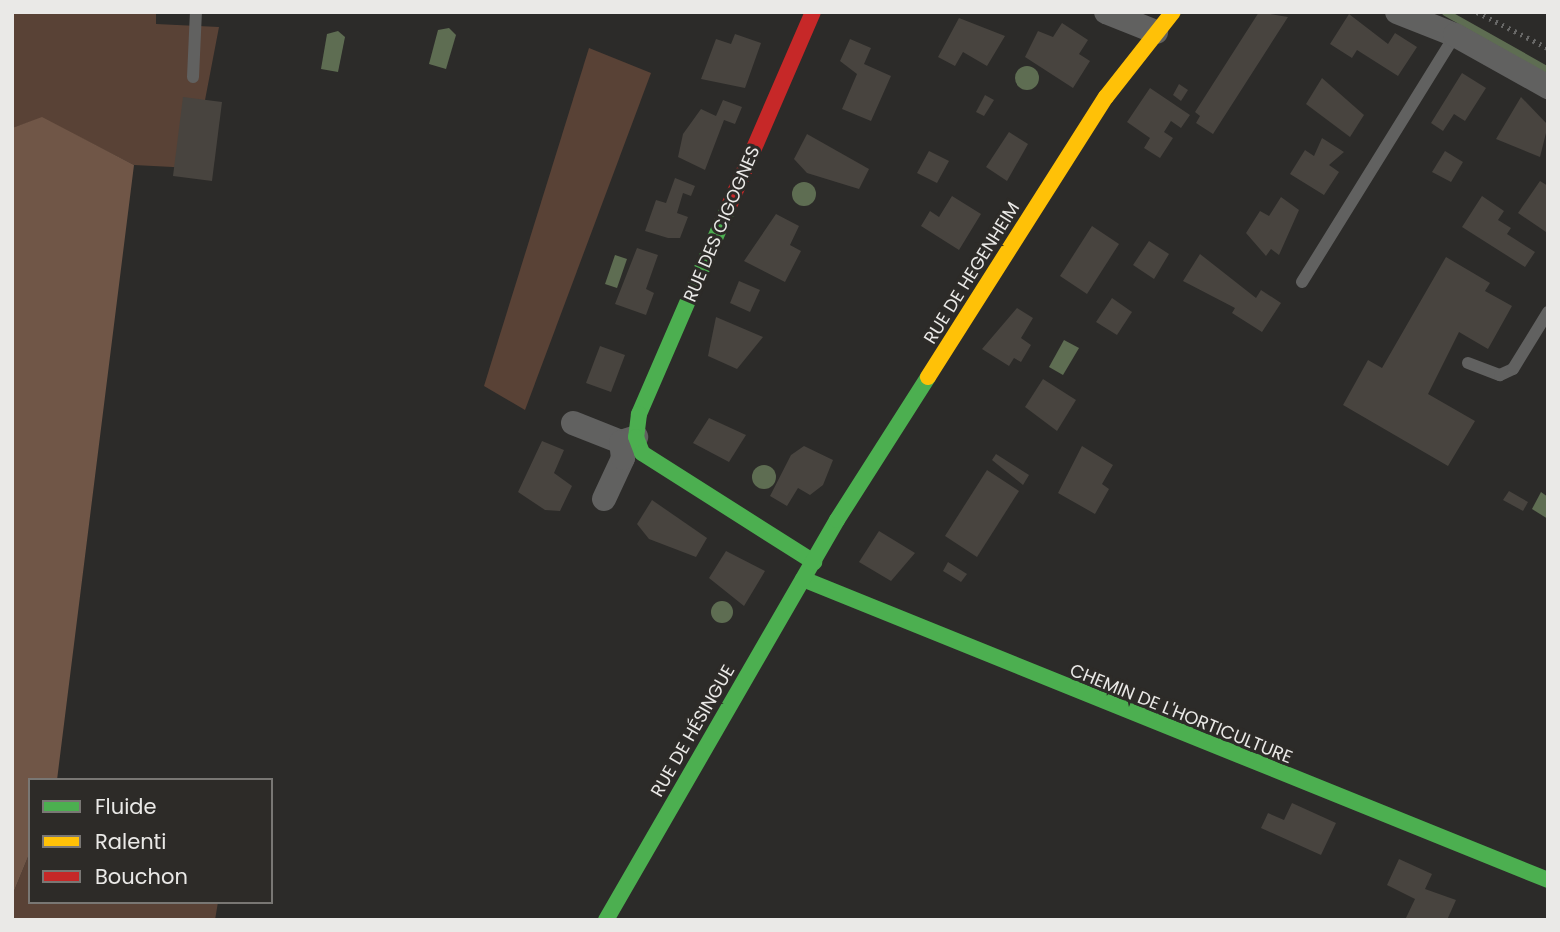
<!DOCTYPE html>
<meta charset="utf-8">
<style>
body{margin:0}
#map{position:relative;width:1560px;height:932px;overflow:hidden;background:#2c2b29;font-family:Poppins,sans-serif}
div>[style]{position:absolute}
.green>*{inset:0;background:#594236}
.forest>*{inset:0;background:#705647}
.water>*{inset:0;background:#5e6d52}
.round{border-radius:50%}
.stream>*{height:7px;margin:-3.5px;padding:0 3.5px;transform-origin:3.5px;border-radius:3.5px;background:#5e6d52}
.building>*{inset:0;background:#48443f}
.path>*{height:4.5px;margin-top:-2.25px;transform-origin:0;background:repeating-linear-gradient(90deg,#686867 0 2px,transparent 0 7px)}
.lane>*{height:12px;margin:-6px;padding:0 6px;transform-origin:6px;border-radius:6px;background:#616160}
.street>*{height:24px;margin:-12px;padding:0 12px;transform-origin:12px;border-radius:12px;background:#616160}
.fast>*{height:16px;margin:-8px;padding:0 8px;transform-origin:8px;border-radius:8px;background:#4caf50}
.slow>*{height:16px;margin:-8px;padding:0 8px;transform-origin:8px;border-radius:8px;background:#ffc107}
.jam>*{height:16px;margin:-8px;padding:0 8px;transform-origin:8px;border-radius:8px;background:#c62828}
span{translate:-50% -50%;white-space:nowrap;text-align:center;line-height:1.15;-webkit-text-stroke:6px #2d2b28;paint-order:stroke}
.street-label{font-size:18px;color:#eae9e7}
.frame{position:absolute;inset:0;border:14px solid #eae9e7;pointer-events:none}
.legend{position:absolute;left:28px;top:778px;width:245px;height:126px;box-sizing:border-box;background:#2d2b28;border:2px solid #797774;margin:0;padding:9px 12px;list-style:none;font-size:21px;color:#eae9e7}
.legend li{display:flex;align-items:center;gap:14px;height:35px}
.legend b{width:35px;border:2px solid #797774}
</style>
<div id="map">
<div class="green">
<i style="clip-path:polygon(12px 12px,156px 12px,156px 24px,219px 27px,192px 168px,134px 165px,42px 118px,12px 128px)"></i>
<i style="clip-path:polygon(589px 48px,651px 73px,525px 410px,484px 386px)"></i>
<i style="clip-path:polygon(30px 852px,30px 902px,218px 902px,215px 920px,12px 920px,12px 896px)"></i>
</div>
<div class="forest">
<i style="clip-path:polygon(42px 117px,134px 165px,57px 780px,30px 780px,30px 852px,12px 896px,12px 128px)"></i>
</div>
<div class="water">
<i style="clip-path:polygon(449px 28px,456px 35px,446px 69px,429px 64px,438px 30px)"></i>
<i style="clip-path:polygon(338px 31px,345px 37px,338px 72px,321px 69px,327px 34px)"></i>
<i class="round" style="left:1015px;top:66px;width:24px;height:24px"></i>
<i class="round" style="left:792px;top:182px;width:24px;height:24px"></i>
<i style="clip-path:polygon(615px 255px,627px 259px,617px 288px,605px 284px)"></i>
<i style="clip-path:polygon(1064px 340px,1079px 348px,1063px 375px,1049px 367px)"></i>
<i class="round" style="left:752px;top:465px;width:24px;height:24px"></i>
<i style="clip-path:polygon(1541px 492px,1548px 497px,1548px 519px,1532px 509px)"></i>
<i class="round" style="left:711px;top:601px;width:22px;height:22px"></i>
</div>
<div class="stream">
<i style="left:1445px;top:12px;width:118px;rotate:29.4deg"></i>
</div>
<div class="building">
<i style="clip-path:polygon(1259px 12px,1288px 17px,1213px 134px,1196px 123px,1200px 116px,1195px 112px)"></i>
<i style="clip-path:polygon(1349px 14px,1388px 44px,1395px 33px,1417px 47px,1398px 76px,1357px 50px,1352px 58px,1330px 44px)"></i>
<i style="clip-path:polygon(959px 18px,1005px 36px,987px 66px,963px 52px,955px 66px,938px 57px)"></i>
<i style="clip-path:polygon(1062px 23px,1088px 40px,1079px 54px,1090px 61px,1073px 88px,1025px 57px,1038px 31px,1053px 37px)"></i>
<i style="clip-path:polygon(735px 34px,761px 43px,745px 88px,701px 79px,716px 39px,731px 44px)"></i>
<i style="clip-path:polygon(850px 39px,871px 48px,864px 64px,891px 76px,871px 121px,842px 109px,857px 74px,840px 61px)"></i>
<i style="clip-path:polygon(1462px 73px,1486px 88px,1465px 121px,1454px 114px,1443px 131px,1431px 123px)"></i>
<i style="clip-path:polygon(1322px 78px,1364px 115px,1350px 137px,1306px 104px)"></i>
<i style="clip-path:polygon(1179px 84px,1188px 90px,1181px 101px,1173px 95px)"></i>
<i style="clip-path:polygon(1150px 88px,1190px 115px,1181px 128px,1171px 121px,1164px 132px,1173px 138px,1160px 158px,1144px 148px,1150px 138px,1127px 122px)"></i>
<i style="clip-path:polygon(985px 95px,994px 100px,984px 116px,976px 112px)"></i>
<i style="clip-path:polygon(183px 97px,222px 102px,212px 181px,173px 176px)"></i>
<i style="clip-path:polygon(1521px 97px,1548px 125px,1540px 157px,1496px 139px)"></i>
<i style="clip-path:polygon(723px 100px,742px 107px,735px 124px,724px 120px,705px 170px,678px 157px,683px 134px,701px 109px,716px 116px)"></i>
<i style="clip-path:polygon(1009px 132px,1028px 144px,1007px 181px,986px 167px)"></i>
<i style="clip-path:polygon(807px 134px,869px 169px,859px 189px,807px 173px,794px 159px)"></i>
<i style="clip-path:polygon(1322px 138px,1344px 152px,1329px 165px,1339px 172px,1324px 195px,1290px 174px,1305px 150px,1314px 156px)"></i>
<i style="clip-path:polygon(929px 151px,949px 161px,937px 183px,917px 173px)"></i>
<i style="clip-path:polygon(1445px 151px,1463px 162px,1451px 182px,1432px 172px)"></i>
<i style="clip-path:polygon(675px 178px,695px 186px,691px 196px,683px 193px,677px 213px,688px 217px,680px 238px,668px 238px,645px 231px,656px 200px,666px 203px)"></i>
<i style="clip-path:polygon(1540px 181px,1548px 186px,1546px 232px,1518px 213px)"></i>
<i style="clip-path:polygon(952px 196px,981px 214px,959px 250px,921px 226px,930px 211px,939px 217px)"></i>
<i style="clip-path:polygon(1482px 196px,1504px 211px,1498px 220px,1511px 228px,1507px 234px,1535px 252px,1525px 267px,1462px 227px)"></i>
<i style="clip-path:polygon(1281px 197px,1299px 210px,1279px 255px,1271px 249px,1266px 256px,1246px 233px,1260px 211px,1269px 216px)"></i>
<i style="clip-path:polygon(776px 214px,799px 226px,790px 245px,801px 251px,785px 282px,744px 261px)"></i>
<i style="clip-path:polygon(1092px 226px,1119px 244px,1087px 294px,1060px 276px)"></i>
<i style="clip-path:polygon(1149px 241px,1169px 254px,1154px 279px,1133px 265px)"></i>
<i style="clip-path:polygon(637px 248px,658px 255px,646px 289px,654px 293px,646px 315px,615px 304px)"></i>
<i style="clip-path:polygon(1200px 254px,1256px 298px,1261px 290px,1281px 303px,1262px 332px,1232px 313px,1235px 308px,1183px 281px)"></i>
<i style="clip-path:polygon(1446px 257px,1490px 283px,1485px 291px,1512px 306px,1488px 349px,1459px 332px,1428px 394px,1475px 421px,1448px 466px,1343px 405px,1368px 360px,1382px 368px)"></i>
<i style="clip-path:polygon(739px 281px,760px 290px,750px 312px,730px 303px)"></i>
<i style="clip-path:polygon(1112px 298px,1132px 312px,1117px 335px,1096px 322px)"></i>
<i style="clip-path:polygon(1017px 308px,1033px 318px,1021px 338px,1031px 345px,1021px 362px,1014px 358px,1009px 366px,982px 349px)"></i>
<i style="clip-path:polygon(716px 317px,763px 337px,737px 369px,708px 356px)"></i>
<i style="clip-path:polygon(600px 346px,625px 355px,611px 392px,586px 383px)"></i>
<i style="clip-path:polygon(1043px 379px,1076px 400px,1057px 431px,1025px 407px)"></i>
<i style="clip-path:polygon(709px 418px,746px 435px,729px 462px,693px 443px)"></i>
<i style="clip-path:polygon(542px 441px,564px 450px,554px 473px,572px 486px,560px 511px,545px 510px,518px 492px)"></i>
<i style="clip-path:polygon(804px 446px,833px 460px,823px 485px,810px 495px,798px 488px,787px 506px,770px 496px,791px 455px)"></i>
<i style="clip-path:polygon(1082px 446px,1113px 465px,1102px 484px,1109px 489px,1095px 514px,1058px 493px)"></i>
<i style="clip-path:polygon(996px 454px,1029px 475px,1023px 485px,992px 460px)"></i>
<i style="clip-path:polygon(987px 470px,1019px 491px,977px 557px,945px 536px)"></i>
<i style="clip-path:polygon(1509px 491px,1528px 502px,1523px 511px,1503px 500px)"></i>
<i style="clip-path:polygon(652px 500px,707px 538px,696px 557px,649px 539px,637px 524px)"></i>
<i style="clip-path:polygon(879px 531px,915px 553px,891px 581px,859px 562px)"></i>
<i style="clip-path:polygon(726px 551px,765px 571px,744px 606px,709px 578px)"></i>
<i style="clip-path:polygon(948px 562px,967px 574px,961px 582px,943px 571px)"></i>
<i style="clip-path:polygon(1292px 803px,1336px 823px,1321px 855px,1261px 828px,1268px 813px,1284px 820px)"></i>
<i style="clip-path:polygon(1399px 859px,1432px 874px,1425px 889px,1456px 900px,1447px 920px,1405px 920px,1415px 899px,1387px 885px)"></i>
</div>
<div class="path">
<i style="left:1477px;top:12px;width:80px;rotate:26.9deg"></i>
</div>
<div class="lane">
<i style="left:193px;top:77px;width:65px;rotate:-87.4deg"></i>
<i style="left:1302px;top:282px;width:291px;rotate:-58.2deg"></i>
<i style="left:1468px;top:363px;width:34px;rotate:21deg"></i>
<i style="left:1500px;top:375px;width:14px;rotate:-25deg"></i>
<i style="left:1513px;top:369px;width:67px;rotate:-58.4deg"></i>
</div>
<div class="street">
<i style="left:1106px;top:12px;width:54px;rotate:21.8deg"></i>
<i style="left:1397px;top:12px;width:62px;rotate:21.6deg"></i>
<i style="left:1455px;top:35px;width:107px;rotate:29.2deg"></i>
<i style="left:573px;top:423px;width:52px;rotate:21.6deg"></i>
<i style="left:621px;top:442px;width:16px;rotate:-18deg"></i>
<i style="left:604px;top:499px;width:45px;rotate:-65.1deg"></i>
<i style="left:623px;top:458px;width:16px;rotate:-97deg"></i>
</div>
<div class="fast">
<i style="left:729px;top:206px;width:227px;rotate:113.4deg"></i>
<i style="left:639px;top:414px;width:23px;rotate:97deg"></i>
<i style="left:636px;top:437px;width:17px;rotate:69deg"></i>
<i style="left:642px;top:453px;width:204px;rotate:32.4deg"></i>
<i style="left:803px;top:579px;width:804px;rotate:22deg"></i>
<i style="left:606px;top:920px;width:462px;rotate:-60deg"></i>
<i style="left:837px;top:520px;width:169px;rotate:-57.5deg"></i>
</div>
<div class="slow">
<i style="left:928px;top:377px;width:332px;rotate:-57.6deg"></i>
<i style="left:1106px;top:97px;width:108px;rotate:-51.8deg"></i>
</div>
<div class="jam">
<i style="left:729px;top:206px;width:211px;rotate:-66.6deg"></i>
</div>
<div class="street-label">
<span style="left:722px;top:224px;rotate:-67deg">RUE DES CIGOGNES</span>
<span style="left:972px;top:273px;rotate:-58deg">RUE DE HEGENHEIM</span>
<span style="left:1181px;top:714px;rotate:22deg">CHEMIN DE L'HORTICULTURE</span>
<span style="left:693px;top:731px;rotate:-60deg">RUE DE HÉSINGUE</span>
</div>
<div class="frame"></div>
<ul class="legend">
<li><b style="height:9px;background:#4caf50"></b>Fluide</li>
<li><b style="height:9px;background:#ffc107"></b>Ralenti</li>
<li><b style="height:9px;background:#c62828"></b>Bouchon</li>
</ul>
</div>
